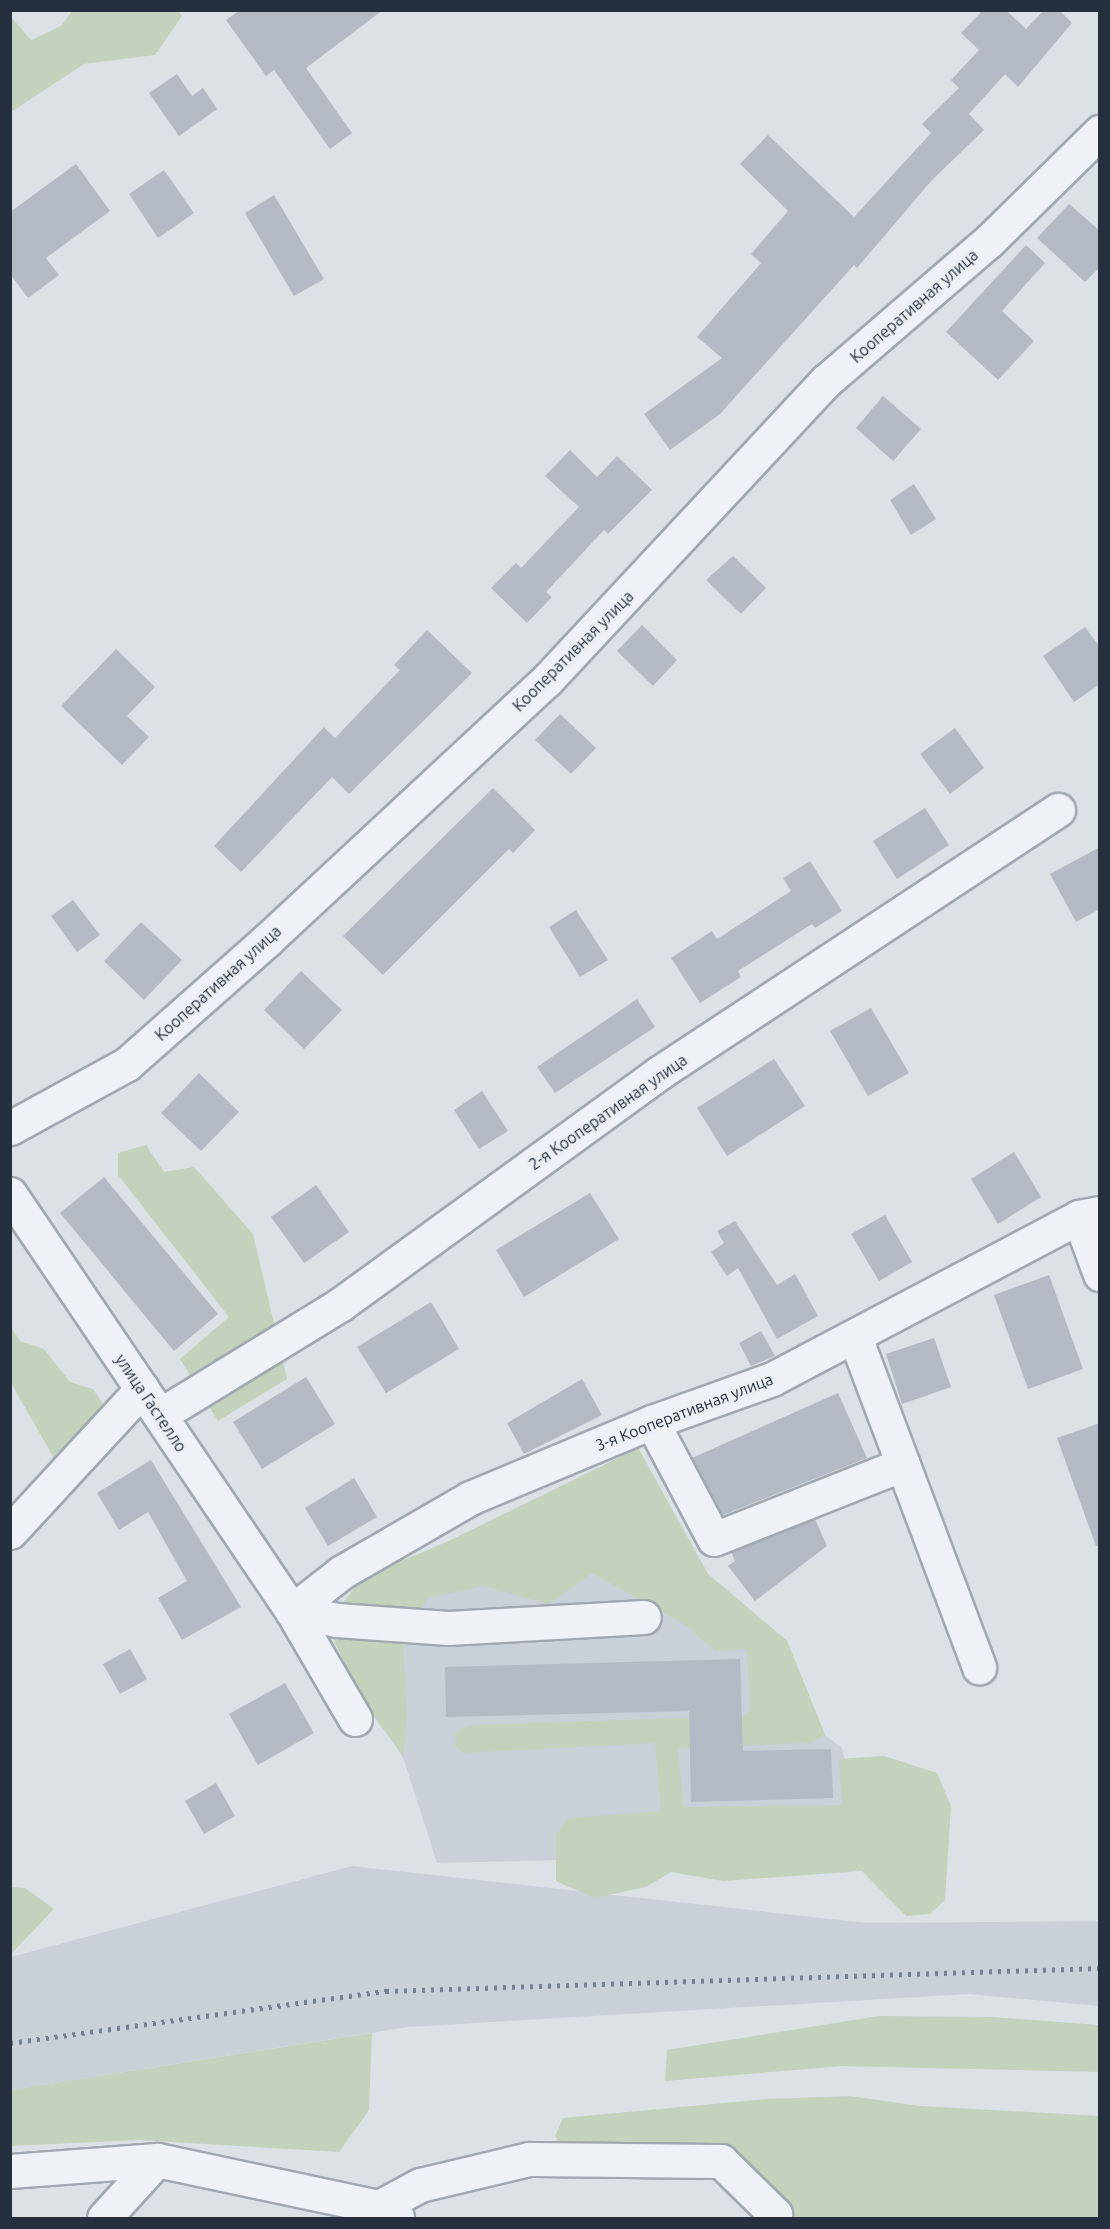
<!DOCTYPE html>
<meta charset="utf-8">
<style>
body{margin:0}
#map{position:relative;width:1110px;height:2229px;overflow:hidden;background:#dce1e6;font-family:Ubuntu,sans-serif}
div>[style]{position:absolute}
.built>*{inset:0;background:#cad0d8}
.green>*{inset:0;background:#c3d1bd}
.building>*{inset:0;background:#b3bac3}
.roads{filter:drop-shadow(2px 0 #a1a8b0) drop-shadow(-2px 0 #a1a8b0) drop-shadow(0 2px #a1a8b0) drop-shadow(0 -2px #a1a8b0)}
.minor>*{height:33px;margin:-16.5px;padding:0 16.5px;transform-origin:16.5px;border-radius:16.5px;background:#eef1f5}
.rail>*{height:4.5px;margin-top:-2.25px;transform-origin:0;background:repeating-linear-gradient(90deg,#758190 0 3px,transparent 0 9px)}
span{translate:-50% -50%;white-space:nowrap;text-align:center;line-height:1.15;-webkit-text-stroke:4.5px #ebeff4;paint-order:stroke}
.street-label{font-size:16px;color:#252f3d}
.frame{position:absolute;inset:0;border:12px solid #252f3d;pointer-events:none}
</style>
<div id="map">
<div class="built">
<i style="clip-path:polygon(638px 1448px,708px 1574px,787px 1641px,825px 1735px,842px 1748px,866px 1852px,437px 1863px,404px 1760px,332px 1637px,342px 1604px)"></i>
<i style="clip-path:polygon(352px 1866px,867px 1923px,1099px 1921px,1099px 2006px,969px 1994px,408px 2027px,11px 2090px,11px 1957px)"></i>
</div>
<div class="green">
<i style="clip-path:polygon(73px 10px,178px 11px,182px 16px,155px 55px,84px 64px,11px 112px,11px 17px,31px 40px,61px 26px)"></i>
<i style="clip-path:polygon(146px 1145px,164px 1172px,194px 1167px,253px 1234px,287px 1379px,218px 1421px,180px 1359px,229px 1317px,118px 1175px,118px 1153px)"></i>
<i style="clip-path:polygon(10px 1325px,20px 1341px,44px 1349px,70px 1382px,93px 1389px,104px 1406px,59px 1467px,11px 1383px)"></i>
<i style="clip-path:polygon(638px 1448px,708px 1574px,787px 1641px,825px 1735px,811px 1743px,678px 1748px,683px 1807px,842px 1805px,839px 1759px,884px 1756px,937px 1773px,951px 1806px,945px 1900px,930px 1914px,906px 1916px,862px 1871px,723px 1881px,671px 1872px,646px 1887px,594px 1898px,556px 1881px,556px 1835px,568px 1818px,661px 1811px,655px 1743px,463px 1753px,456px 1746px,455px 1735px,460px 1729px,472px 1725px,743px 1716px,750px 1710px,747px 1649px,715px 1651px,687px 1626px,592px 1573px,549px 1604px,483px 1586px,427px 1598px,403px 1643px,407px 1717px,403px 1756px,365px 1704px,332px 1637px,337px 1610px,362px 1578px,451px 1540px)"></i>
<i style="clip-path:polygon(11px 1887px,25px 1888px,54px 1909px,11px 1954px)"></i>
<i style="clip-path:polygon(879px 2016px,991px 2017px,1099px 2025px,1099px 2072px,843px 2066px,665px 2081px,667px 2050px)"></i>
<i style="clip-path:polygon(372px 2033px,369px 2110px,339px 2152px,139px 2140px,11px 2146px,11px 2090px)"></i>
<i style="clip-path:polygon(850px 2096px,920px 2106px,1099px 2116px,1099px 2218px,784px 2218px,727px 2156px,566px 2153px,555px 2136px,563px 2118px,767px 2099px)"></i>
</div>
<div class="building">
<i style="clip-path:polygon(240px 10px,383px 10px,306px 68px,352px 133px,330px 149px,274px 70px,266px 76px,226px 20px)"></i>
<i style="clip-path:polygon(983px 10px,1006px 10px,1026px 29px,1044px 10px,1059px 10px,1072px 23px,1018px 87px,1005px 74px,969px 114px,984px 130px,932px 180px,857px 268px,854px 265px,720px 414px,670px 450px,644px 414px,722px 358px,697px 337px,761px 263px,751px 254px,788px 211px,740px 164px,768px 135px,854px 217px,931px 133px,922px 124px,959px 88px,951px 80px,979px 50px,961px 33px)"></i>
<i style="clip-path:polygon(177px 74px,192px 96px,203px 88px,217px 109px,179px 136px,149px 93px)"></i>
<i style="clip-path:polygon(76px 164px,110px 211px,46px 258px,59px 275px,28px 298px,10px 274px,10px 212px)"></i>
<i style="clip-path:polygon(164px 170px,194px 213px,158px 238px,129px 194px)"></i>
<i style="clip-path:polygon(274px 195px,324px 279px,294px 296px,245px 213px)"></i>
<i style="clip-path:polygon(1069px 204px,1100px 231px,1100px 267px,1085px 282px,1037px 238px)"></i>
<i style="clip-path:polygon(1026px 245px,1045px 263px,1002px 311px,1034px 341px,998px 380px,946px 332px)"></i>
<i style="clip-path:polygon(883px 396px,921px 429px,893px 461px,856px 428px)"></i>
<i style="clip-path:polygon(570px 450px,597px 477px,617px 456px,652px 490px,608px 534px,604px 530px,546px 592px,552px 597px,527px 623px,491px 588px,516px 563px,521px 568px,579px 507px,545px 476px)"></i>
<i style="clip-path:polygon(914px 484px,936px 519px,911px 535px,890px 500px)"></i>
<i style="clip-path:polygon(733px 556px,766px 588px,741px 614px,706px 580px)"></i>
<i style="clip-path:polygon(642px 625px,677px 660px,653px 686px,617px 651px)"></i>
<i style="clip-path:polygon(1085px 627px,1100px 647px,1100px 684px,1074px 702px,1043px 656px)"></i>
<i style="clip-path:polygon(427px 630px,472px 673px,349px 794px,332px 777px,241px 872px,214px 846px,324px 727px,335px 738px,400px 670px,394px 665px)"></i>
<i style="clip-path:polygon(116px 649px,155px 687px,127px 716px,149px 737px,122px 765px,61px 706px)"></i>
<i style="clip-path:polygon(560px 714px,596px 748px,571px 774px,535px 740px)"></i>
<i style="clip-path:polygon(955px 728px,984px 768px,950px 794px,920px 754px)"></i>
<i style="clip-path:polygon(493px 788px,535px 830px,513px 853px,509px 849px,383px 975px,343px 936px)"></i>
<i style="clip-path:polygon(925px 808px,949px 845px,897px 879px,873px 841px)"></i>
<i style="clip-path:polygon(1100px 847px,1100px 909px,1076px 922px,1050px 874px)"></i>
<i style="clip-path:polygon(810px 861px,842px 911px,815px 928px,812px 924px,738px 971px,741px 977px,700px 1003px,671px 958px,712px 931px,717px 939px,791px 891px,783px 878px)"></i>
<i style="clip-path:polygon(73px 900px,100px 935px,77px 952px,51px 916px)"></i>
<i style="clip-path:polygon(576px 910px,608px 960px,580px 977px,549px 927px)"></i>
<i style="clip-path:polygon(141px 922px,182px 960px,144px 1000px,104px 961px)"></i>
<i style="clip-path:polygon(301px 971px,342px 1010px,304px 1049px,264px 1010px)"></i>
<i style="clip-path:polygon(637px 999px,655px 1027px,555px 1093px,537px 1067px)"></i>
<i style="clip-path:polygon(871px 1008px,909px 1073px,868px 1096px,830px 1031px)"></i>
<i style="clip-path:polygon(774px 1059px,805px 1106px,727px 1156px,697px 1108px)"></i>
<i style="clip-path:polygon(199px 1073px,239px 1112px,201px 1151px,161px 1113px)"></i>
<i style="clip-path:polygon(482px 1091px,508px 1131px,479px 1149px,454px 1110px)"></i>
<i style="clip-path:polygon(1014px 1152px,1041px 1197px,998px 1224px,971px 1179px)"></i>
<i style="clip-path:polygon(104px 1177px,218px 1314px,174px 1351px,60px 1213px)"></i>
<i style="clip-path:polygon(316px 1185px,349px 1232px,304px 1263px,271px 1217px)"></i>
<i style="clip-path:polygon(590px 1193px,619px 1239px,524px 1297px,496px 1250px)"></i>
<i style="clip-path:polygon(885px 1215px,912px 1262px,879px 1281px,851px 1234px)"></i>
<i style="clip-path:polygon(735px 1221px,777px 1285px,795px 1274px,818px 1316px,777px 1339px,738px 1268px,727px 1276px,711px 1252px,724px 1243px,717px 1231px)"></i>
<i style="clip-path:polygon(1049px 1275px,1083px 1369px,1028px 1389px,994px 1295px)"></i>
<i style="clip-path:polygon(431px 1302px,459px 1349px,386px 1393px,357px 1347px)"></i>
<i style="clip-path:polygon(761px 1331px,775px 1356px,751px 1366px,739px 1343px)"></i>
<i style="clip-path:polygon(934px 1338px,951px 1387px,902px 1404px,886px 1354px)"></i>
<i style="clip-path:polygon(306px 1377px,335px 1424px,262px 1469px,233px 1422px)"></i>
<i style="clip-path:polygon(582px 1379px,602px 1415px,524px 1454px,507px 1423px)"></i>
<i style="clip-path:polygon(838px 1393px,867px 1458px,723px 1515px,692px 1458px)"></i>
<i style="clip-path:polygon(1100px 1423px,1100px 1546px,1096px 1546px,1057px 1438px)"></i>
<i style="clip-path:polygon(151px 1460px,241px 1607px,182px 1640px,158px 1598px,187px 1581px,148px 1512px,119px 1530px,97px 1493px)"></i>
<i style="clip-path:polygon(354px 1478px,377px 1517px,328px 1546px,305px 1508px)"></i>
<i style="clip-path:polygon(815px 1519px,827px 1546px,755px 1601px,728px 1566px,735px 1561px,731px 1552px)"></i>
<i style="clip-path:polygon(130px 1649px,147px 1679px,120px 1694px,103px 1664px)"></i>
<i style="clip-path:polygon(740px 1659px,743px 1751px,831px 1749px,833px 1798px,691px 1802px,689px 1711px,446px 1717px,445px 1667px)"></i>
<i style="clip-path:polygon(285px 1683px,314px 1733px,258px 1765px,229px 1714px)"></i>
<i style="clip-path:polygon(216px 1783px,235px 1816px,204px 1834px,185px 1801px)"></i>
</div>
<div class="roads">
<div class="minor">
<i style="left:10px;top:1128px;width:133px;rotate:-28.7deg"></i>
<i style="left:127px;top:1064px;width:187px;rotate:-41.5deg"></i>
<i style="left:267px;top:940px;width:382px;rotate:-42.9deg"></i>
<i style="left:547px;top:680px;width:409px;rotate:-47deg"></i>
<i style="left:826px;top:381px;width:215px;rotate:-40.7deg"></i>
<i style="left:989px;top:241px;width:156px;rotate:-44.5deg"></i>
<i style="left:10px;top:1194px;width:503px;rotate:55.93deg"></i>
<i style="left:292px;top:1611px;width:125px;rotate:59.7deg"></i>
<i style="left:1079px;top:1217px;width:61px;rotate:69.8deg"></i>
<i style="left:855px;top:1337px;width:353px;rotate:69.4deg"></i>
<i style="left:160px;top:1415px;width:212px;rotate:-31.5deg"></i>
<i style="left:341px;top:1304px;width:393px;rotate:-36deg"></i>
<i style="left:659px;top:1073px;width:478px;rotate:-33.4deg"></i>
<i style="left:652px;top:1422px;width:132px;rotate:62.1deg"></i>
<i style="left:714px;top:1539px;width:203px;rotate:-21.6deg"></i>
<i style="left:10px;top:1532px;width:195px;rotate:-47.3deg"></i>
<i style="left:292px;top:1611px;width:63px;rotate:-38deg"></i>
<i style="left:342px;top:1572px;width:148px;rotate:-30deg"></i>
<i style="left:470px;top:1498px;width:197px;rotate:-22.7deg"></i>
<i style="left:652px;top:1422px;width:127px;rotate:-19.7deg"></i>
<i style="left:772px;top:1379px;width:347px;rotate:-27.8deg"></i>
<i style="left:1079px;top:1217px;width:21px;rotate:-11deg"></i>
<i style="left:292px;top:1611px;width:46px;rotate:11.3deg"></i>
<i style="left:337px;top:1620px;width:111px;rotate:4.1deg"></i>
<i style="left:448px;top:1628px;width:196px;rotate:-3.2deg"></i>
<i style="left:10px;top:2171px;width:147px;rotate:-4.3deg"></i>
<i style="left:157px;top:2160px;width:227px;rotate:12deg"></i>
<i style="left:379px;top:2207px;width:20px;rotate:27deg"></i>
<i style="left:379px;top:2207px;width:47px;rotate:-28.2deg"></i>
<i style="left:420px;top:2185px;width:112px;rotate:-13.4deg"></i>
<i style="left:529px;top:2159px;width:192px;rotate:0.6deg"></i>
<i style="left:721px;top:2161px;width:76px;rotate:44.5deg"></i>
<i style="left:775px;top:2214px;width:4px;rotate:90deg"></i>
<i style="left:104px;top:2218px;width:79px;rotate:-47.6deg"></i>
</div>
</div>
<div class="rail">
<i style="left:10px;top:2043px;width:380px;rotate:-7.9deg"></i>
<i style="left:386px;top:1991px;width:714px;rotate:-1.85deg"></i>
</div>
<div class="street-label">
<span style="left:914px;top:306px;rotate:-41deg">Кооперативная улица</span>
<span style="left:573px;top:651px;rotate:-45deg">Кооперативная улица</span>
<span style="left:218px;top:983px;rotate:-42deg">Кооперативная улица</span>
<span style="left:608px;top:1112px;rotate:-35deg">2-я Кооперативная улица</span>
<span style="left:151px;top:1403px;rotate:56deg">улица Гастелло</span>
<span style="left:684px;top:1412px;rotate:-21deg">3-я Кооперативная улица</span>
</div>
<div class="frame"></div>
</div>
